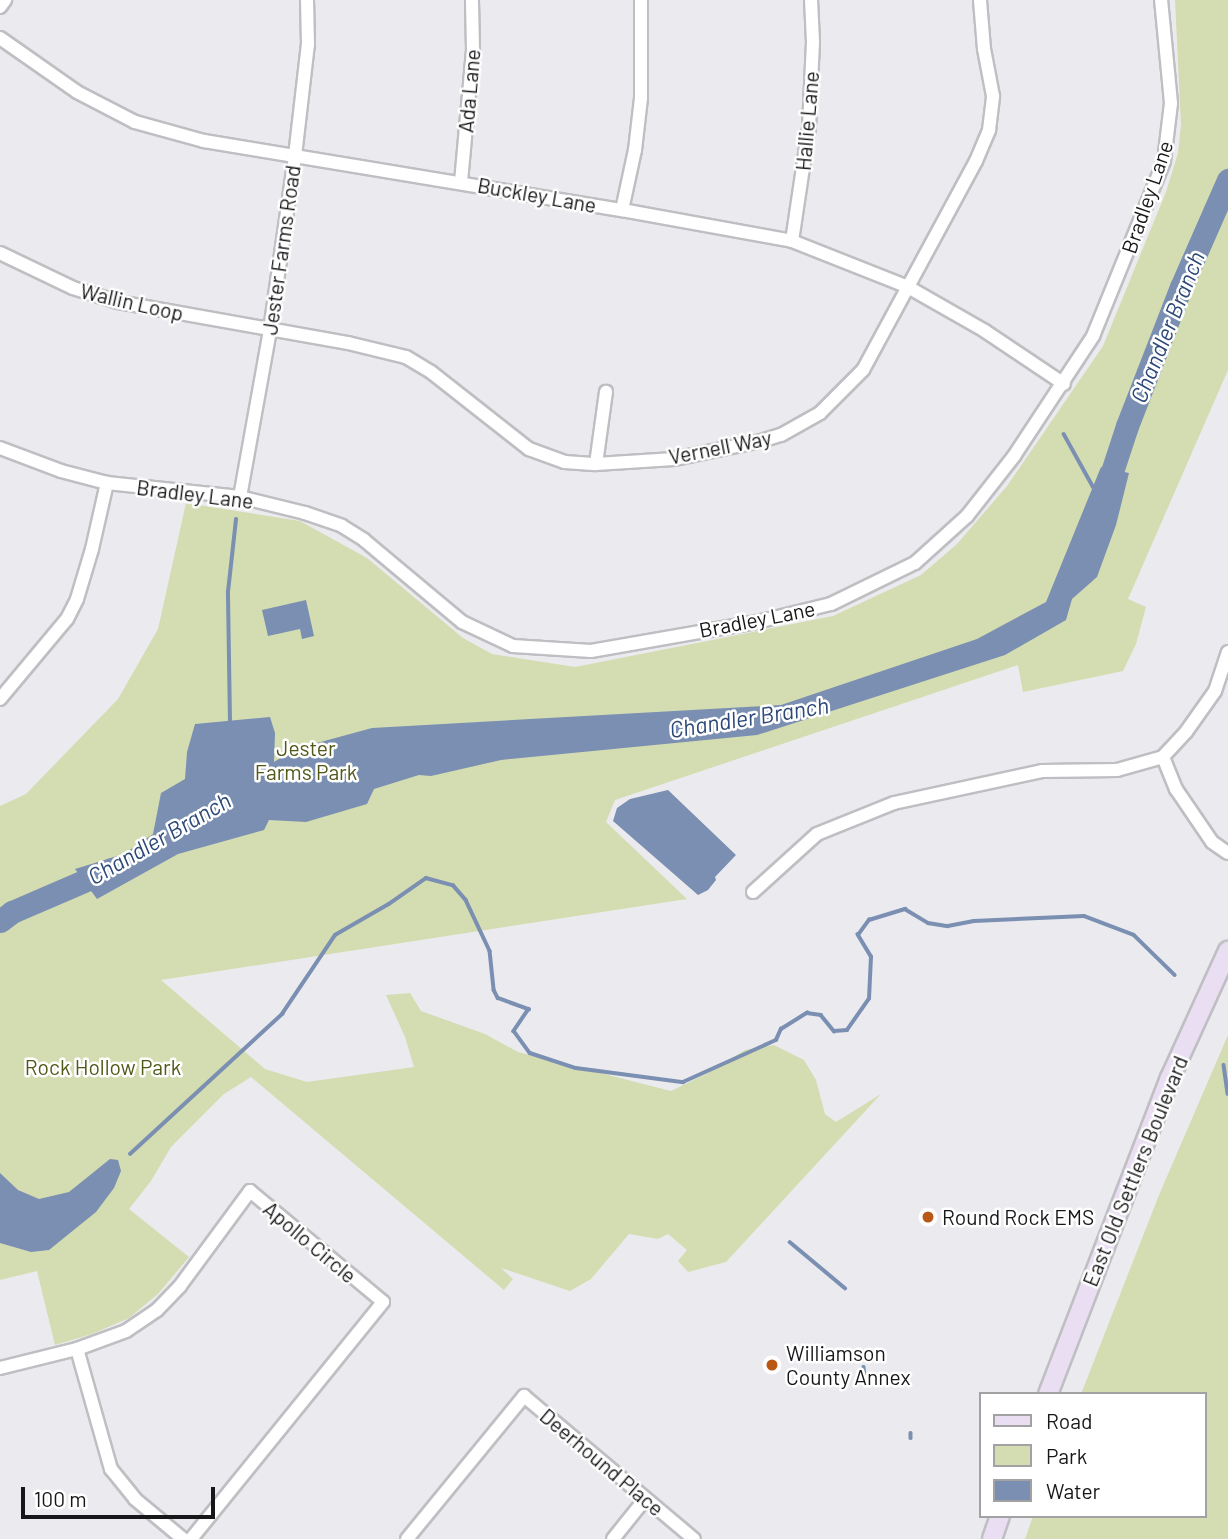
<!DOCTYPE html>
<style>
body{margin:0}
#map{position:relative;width:1228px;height:1539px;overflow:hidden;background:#ebebef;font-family:Barlow,sans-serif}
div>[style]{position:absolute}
.green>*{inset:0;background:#d4dcb2}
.water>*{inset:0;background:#7a8fb1}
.stream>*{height:3.5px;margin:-1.75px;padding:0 1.75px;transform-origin:1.75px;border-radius:1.75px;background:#7a8fb1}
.river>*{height:23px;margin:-11.5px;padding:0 11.5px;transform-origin:11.5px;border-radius:11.5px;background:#7a8fb1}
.roads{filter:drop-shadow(2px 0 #bfbfc3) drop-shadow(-2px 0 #bfbfc3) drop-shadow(0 2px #bfbfc3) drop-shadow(0 -2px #bfbfc3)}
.street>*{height:12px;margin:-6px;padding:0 6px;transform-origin:6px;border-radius:6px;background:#fff}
.secondary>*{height:18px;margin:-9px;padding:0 9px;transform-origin:9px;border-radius:9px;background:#eadff2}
.dots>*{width:19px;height:19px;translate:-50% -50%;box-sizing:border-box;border:4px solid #fff;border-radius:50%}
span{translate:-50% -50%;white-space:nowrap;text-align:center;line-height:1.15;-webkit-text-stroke:5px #fff;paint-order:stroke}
.street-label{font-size:21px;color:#171719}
.park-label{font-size:21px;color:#515818}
.poi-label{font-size:21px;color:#171719}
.left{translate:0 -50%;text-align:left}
.water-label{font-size:23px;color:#2d4978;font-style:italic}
.legend{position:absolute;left:979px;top:1392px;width:228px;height:126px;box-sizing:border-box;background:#fff;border:2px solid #a2a2a3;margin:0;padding:9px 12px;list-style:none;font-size:21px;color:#171719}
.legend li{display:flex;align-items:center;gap:14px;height:35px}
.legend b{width:35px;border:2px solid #a2a2a3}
.scale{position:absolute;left:21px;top:1487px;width:194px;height:32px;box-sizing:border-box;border:4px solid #171719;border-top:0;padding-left:9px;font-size:21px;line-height:24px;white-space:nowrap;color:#171719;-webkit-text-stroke:5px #fff;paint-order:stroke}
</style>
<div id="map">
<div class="green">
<div style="clip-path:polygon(1175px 0,1228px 0,1228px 370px,1128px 599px,1146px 607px,1136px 644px,1123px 671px,1023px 692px,1018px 665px,615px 800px,606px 822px,687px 899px,161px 980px,265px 1069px,307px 1082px,414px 1067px,405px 1037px,386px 995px,410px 993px,421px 1011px,485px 1034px,518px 1052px,671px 1091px,706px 1074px,745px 1050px,774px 1045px,804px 1060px,816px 1080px,825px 1114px,836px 1122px,881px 1094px,726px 1262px,688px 1272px,678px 1261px,687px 1250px,668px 1234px,658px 1239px,629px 1234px,591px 1279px,570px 1291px,501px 1268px,513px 1279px,504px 1290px,251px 1077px,224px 1094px,171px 1147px,151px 1181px,129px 1209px,189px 1257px,158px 1294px,129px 1318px,92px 1334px,55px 1345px,37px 1271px,0 1280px,0 806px,26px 794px,118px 699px,158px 629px,186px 503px,300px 521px,367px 558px,463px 638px,492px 654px,575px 667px,833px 616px,921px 575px,957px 544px,1007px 486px,1103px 346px,1166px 192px,1178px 153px,1181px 125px)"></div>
<div style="clip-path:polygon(1228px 1035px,1228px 1539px,1025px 1539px,1033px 1516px,1205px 1516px,1205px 1394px,1081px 1394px,1159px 1195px)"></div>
</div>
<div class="water">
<div style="clip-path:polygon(1101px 467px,1129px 473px,1116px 525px,1097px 577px,1072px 599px,1066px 620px,1005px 655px,757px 735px,501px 760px,431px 776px,419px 775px,374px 789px,367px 804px,306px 822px,269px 820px,264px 830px,178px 854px,97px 899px,75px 869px,124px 854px,153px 834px,161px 793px,185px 779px,187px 752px,195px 724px,270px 717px,275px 733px,274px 762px,295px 749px,372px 728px,781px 705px,977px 639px,1046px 602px)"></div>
<div style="clip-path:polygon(306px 600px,314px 636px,302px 639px,300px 629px,268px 636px,262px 610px)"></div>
<div style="clip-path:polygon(668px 790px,736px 855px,715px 877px,716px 880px,708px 890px,698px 895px,613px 821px,617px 808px,630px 799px)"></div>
<div style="clip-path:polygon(110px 1159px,118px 1160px,121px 1171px,114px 1188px,96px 1212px,49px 1250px,31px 1252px,0 1243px,0 1173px,18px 1190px,39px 1199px,69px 1192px)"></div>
</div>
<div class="stream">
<div style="left:1064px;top:434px;width:64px;rotate:61deg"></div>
<div style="left:230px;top:723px;width:131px;rotate:-90.9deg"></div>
<div style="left:228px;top:592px;width:73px;rotate:-83.7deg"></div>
<div style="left:1224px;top:1065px;width:29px;rotate:82deg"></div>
<div style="left:130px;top:1154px;width:207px;rotate:-42.6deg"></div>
<div style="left:282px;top:1014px;width:95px;rotate:-56.1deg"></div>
<div style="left:335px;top:935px;width:62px;rotate:-29.9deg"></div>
<div style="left:389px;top:904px;width:45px;rotate:-35.1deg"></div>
<div style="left:426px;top:878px;width:28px;rotate:15deg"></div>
<div style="left:453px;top:885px;width:20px;rotate:49deg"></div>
<div style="left:466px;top:900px;width:56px;rotate:64.8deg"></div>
<div style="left:490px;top:951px;width:39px;rotate:84deg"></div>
<div style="left:494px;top:990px;width:9px;rotate:63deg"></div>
<div style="left:498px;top:998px;width:33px;rotate:20deg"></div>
<div style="left:529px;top:1009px;width:27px;rotate:124deg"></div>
<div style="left:514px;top:1031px;width:27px;rotate:54deg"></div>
<div style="left:530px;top:1053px;width:48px;rotate:18.1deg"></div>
<div style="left:576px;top:1068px;width:108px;rotate:7.5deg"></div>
<div style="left:683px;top:1082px;width:102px;rotate:-24.3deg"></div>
<div style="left:776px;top:1040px;width:12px;rotate:-66deg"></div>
<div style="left:781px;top:1029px;width:31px;rotate:-32deg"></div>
<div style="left:807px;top:1013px;width:14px;rotate:8deg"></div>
<div style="left:821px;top:1015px;width:21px;rotate:51deg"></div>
<div style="left:834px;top:1031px;width:13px;rotate:-4deg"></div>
<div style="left:847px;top:1030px;width:38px;rotate:-55deg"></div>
<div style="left:869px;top:999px;width:42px;rotate:-87.3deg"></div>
<div style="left:871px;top:957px;width:26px;rotate:-121deg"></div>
<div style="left:858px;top:935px;width:19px;rotate:-54deg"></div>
<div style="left:869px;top:920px;width:38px;rotate:-17deg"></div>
<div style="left:905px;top:909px;width:27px;rotate:31deg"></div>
<div style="left:928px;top:923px;width:20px;rotate:9deg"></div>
<div style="left:948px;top:926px;width:26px;rotate:-11deg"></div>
<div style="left:974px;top:921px;width:110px;rotate:-2.6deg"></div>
<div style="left:1084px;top:916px;width:53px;rotate:20.8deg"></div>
<div style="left:1134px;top:935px;width:57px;rotate:44.3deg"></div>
<div style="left:790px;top:1242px;width:72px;rotate:39.9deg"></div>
<div style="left:864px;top:1367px;width:11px;rotate:85deg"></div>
<div style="left:911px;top:1433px;width:5px;rotate:90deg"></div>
</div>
<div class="river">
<div style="left:1103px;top:499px;width:77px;rotate:-71.8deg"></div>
<div style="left:1127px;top:426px;width:149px;rotate:-68.8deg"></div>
<div style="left:1181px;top:287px;width:117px;rotate:-66.3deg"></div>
<div style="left:0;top:921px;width:15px;rotate:-37deg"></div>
<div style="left:12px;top:912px;width:109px;rotate:-23.3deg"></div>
</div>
<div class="roads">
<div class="street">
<div style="left:0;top:7px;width:9px;rotate:-54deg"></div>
<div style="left:0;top:38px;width:94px;rotate:35deg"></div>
<div style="left:77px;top:92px;width:65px;rotate:27.3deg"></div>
<div style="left:135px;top:122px;width:72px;rotate:15.4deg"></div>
<div style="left:204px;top:141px;width:424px;rotate:9.4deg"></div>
<div style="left:622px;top:210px;width:173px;rotate:10.3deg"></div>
<div style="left:792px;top:241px;width:125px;rotate:21.6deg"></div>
<div style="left:908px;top:287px;width:89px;rotate:29.7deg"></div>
<div style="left:985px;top:331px;width:95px;rotate:33.9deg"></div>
<div style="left:461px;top:182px;width:134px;rotate:-84.8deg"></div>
<div style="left:473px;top:49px;width:49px;rotate:-91.2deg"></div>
<div style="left:622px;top:210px;width:61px;rotate:-77.8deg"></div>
<div style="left:635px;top:150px;width:52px;rotate:-83.4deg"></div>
<div style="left:641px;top:98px;width:98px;rotate:-90deg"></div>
<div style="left:792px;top:241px;width:115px;rotate:-81.5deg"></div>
<div style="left:809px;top:127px;width:85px;rotate:-87.3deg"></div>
<div style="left:813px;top:42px;width:42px;rotate:-92.7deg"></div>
<div style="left:0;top:253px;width:81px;rotate:25.6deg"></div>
<div style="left:73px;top:288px;width:47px;rotate:17.3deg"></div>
<div style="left:118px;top:302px;width:234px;rotate:10.1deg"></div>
<div style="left:348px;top:343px;width:60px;rotate:13.6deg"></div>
<div style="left:406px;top:357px;width:29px;rotate:31deg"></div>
<div style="left:431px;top:372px;width:125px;rotate:38.2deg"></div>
<div style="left:529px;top:449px;width:38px;rotate:20deg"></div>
<div style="left:565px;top:462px;width:31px;rotate:4deg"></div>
<div style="left:596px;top:464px;width:78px;rotate:-3.7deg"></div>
<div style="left:674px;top:459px;width:89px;rotate:-11.7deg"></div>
<div style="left:761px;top:441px;width:21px;rotate:-17deg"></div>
<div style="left:781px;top:435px;width:45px;rotate:-29.4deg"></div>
<div style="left:820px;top:413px;width:61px;rotate:-45deg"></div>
<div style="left:863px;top:370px;width:238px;rotate:-61.6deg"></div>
<div style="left:976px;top:161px;width:34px;rotate:-67deg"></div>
<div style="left:989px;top:130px;width:34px;rotate:-83deg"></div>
<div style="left:993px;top:96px;width:48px;rotate:-100.8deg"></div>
<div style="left:984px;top:49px;width:49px;rotate:-94.7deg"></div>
<div style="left:0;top:448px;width:65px;rotate:20.7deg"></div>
<div style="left:61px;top:471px;width:48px;rotate:14.6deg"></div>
<div style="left:107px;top:483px;width:134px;rotate:6deg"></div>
<div style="left:240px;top:497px;width:67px;rotate:13.8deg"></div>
<div style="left:305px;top:513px;width:39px;rotate:19deg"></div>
<div style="left:342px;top:526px;width:26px;rotate:32deg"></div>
<div style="left:364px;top:540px;width:128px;rotate:39.9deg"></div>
<div style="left:462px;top:622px;width:56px;rotate:25.2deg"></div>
<div style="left:513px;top:646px;width:78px;rotate:3.7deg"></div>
<div style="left:591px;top:651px;width:169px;rotate:-9.9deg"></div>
<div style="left:757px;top:622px;width:76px;rotate:-13.7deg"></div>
<div style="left:831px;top:604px;width:93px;rotate:-26deg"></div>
<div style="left:915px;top:563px;width:70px;rotate:-42.1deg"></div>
<div style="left:967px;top:516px;width:76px;rotate:-51.9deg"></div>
<div style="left:1014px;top:456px;width:144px;rotate:-56.6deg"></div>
<div style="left:1093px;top:336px;width:189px;rotate:-67.9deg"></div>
<div style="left:1164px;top:161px;width:58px;rotate:-83.1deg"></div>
<div style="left:1171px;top:103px;width:103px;rotate:-95.5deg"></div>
<div style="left:596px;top:464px;width:73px;rotate:-82.1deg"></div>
<div style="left:240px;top:497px;width:170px;rotate:-79.8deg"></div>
<div style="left:270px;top:330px;width:176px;rotate:-81.8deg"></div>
<div style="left:295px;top:156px;width:113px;rotate:-83.4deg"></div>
<div style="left:308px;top:44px;width:44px;rotate:-91.3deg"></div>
<div style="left:1228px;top:652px;width:41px;rotate:108.4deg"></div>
<div style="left:1215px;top:691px;width:50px;rotate:125.3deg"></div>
<div style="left:1186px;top:732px;width:34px;rotate:133deg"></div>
<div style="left:1163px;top:757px;width:35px;rotate:68deg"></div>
<div style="left:1176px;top:789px;width:64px;rotate:55.8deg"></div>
<div style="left:1212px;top:842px;width:19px;rotate:35deg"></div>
<div style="left:0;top:699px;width:104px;rotate:-50.1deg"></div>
<div style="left:67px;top:619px;width:22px;rotate:-63deg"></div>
<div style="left:77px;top:599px;width:52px;rotate:-73.3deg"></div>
<div style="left:92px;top:549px;width:68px;rotate:-77.2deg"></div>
<div style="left:753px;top:892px;width:86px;rotate:-42.2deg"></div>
<div style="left:817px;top:834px;width:83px;rotate:-21.9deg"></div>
<div style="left:894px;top:803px;width:151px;rotate:-12.2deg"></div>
<div style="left:1042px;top:771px;width:75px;rotate:-0.8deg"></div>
<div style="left:1117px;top:770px;width:48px;rotate:-15.8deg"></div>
<div style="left:77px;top:1349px;width:125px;rotate:74.2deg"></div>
<div style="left:111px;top:1469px;width:38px;rotate:51deg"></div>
<div style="left:135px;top:1499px;width:62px;rotate:39.8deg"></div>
<div style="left:0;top:1368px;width:79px;rotate:-13.9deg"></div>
<div style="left:77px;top:1349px;width:52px;rotate:-20.2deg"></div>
<div style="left:126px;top:1331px;width:37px;rotate:-34deg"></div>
<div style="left:157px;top:1310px;width:33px;rotate:-46deg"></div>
<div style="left:180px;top:1286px;width:118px;rotate:-53.6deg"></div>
<div style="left:250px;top:1191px;width:173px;rotate:39.8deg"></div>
<div style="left:383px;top:1302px;width:305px;rotate:129deg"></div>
<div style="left:407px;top:1539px;width:185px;rotate:-50.7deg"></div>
<div style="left:524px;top:1396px;width:222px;rotate:40.1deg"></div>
<div style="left:613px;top:1539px;width:51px;rotate:-51.3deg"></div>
</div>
<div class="secondary">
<div style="left:1048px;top:1394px;width:339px;rotate:-68.9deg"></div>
<div style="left:1170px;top:1078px;width:140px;rotate:-65.5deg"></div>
<div style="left:992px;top:1539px;width:24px;rotate:-71deg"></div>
</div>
</div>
<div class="dots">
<div style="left:928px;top:1217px;background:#b85814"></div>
<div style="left:772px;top:1365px;background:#b85814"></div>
</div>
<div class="street-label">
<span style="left:469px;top:91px;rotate:-85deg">Ada Lane</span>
<span style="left:807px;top:121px;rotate:-85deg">Hallie Lane</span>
<span style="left:537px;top:195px;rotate:10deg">Buckley Lane</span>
<span style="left:1147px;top:197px;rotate:-71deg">Bradley Lane</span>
<span style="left:281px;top:250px;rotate:-82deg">Jester Farms Road</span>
<span style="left:132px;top:302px;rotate:13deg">Wallin Loop</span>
<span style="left:720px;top:447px;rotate:-11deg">Vernell Way</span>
<span style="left:195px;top:494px;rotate:7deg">Bradley Lane</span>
<span style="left:757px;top:619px;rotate:-11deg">Bradley Lane</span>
<span style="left:1135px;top:1171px;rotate:-68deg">East Old Settlers Boulevard</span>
<span style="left:310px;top:1242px;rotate:40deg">Apollo Circle</span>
<span style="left:602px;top:1462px;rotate:40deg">Deerhound Place</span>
</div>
<div class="park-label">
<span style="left:306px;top:760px">Jester<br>Farms Park</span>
<span style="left:103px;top:1067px">Rock Hollow Park</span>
</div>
<div class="poi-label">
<span class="left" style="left:942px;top:1217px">Round Rock EMS</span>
<span class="left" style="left:786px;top:1365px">Williamson<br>County Annex</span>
</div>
<div class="water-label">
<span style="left:1167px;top:327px;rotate:-68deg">Chandler Branch</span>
<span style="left:749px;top:717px;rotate:-9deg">Chandler Branch</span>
<span style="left:159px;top:838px;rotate:-30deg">Chandler Branch</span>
</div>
<ul class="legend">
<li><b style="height:9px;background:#eadff2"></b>Road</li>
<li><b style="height:19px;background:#d4dcb2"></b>Park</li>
<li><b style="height:19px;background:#7a8fb1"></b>Water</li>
</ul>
<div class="scale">100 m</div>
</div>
